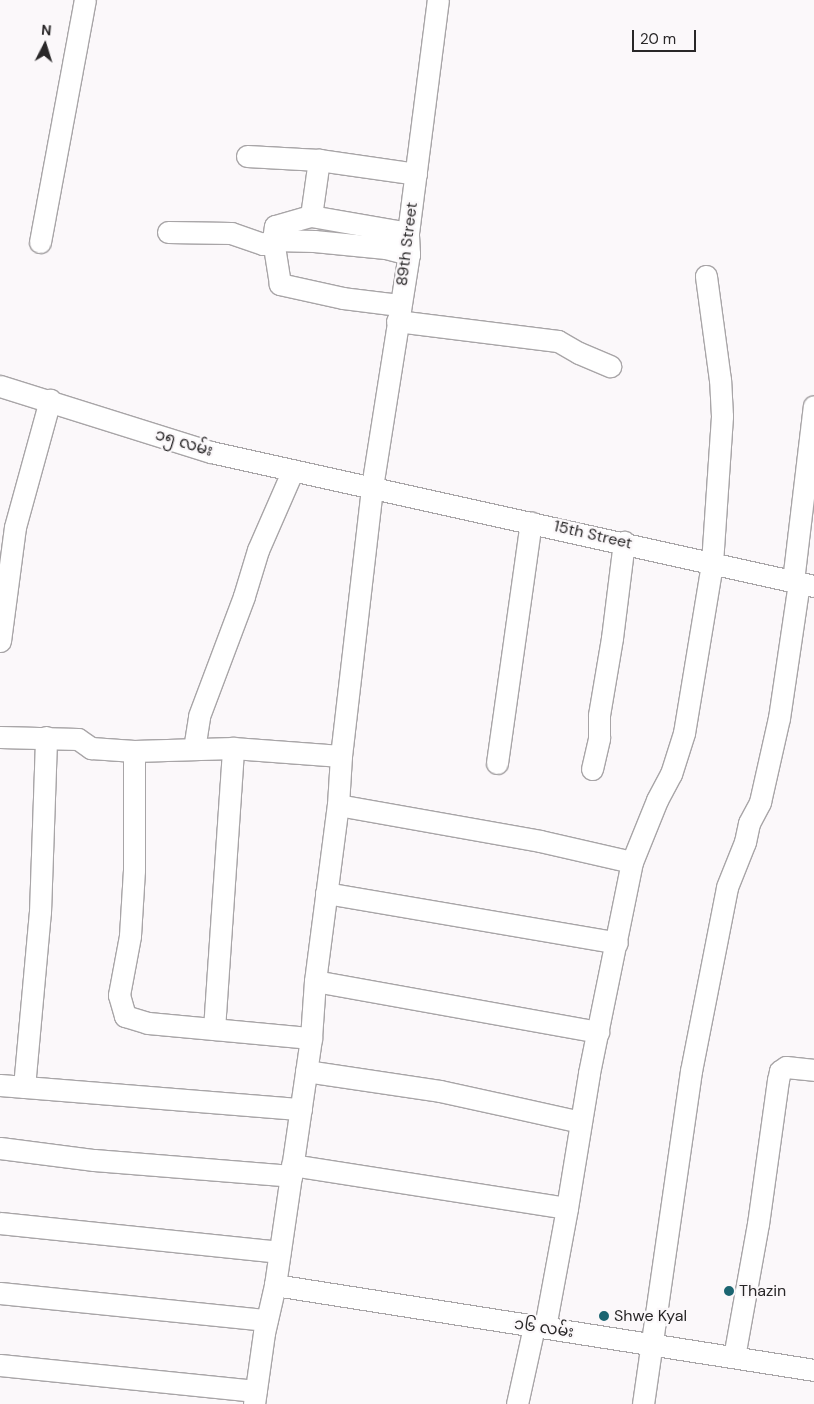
<!DOCTYPE html>
<meta charset="utf-8">
<style>
body{margin:0}
#map{position:relative;width:814px;height:1404px;overflow:hidden;background:#fbf8fa;font-family:"DM Sans","Noto Sans Myanmar",sans-serif}
div>[style]{position:absolute}
.roads{filter:drop-shadow(1px 0 #a8a5a7) drop-shadow(-1px 0 #a8a5a7) drop-shadow(0 1px #a8a5a7) drop-shadow(0 -1px #a8a5a7)}
.minor>*{height:21px;margin:-10.5px;padding:0 10.5px;transform-origin:10.5px;border-radius:10.5px;background:#fff}
.dots>*{width:14px;height:14px;translate:-50% -50%;box-sizing:border-box;border:2px solid #fbf8fa;border-radius:50%}
span{translate:-50% -50%;white-space:nowrap;text-align:center;line-height:1.15;-webkit-text-stroke:4.5px #fbf8fa;paint-order:stroke}
.street-label{font-size:16px;color:#292728}
.poi-label{font-size:16px;color:#292728}
.left{translate:0 -50%;text-align:left}
.north{position:absolute;left:20px;top:20px;width:50px;height:50px;-webkit-text-stroke:4px #fbf8fa;paint-order:stroke;rotate:5deg;font-size:14px;font-weight:700;line-height:20px;text-align:center;color:#292728}
.north::after{content:'';display:block;margin:auto;width:18px;height:22px;background:#292728;clip-path:polygon(50% 0,100% 100%,50% 72%,0 100%)}
.scale{position:absolute;left:632px;top:30px;width:64px;height:22px;box-sizing:border-box;border:2px solid #292728;border-top:0;padding-left:6px;font-size:15px;line-height:18px;white-space:nowrap;color:#292728;-webkit-text-stroke:4px #fbf8fa;paint-order:stroke}
</style>
<div id="map">
<div class="roads">
<div class="minor">
<div style="left:247px;top:156px;width:72px;rotate:3.2deg"></div>
<div style="left:319px;top:160px;width:98px;rotate:8.2deg"></div>
<div style="left:311px;top:216px;width:57px;rotate:-81.9deg"></div>
<div style="left:168px;top:232px;width:63px;rotate:0.9deg"></div>
<div style="left:231px;top:233px;width:34px;rotate:19deg"></div>
<div style="left:263px;top:244px;width:11px;rotate:-22deg"></div>
<div style="left:273px;top:240px;width:41px;rotate:1.4deg"></div>
<div style="left:314px;top:241px;width:72px;rotate:5.6deg"></div>
<div style="left:386px;top:248px;width:24px;rotate:15deg"></div>
<div style="left:40px;top:242px;width:246px;rotate:-79.5deg"></div>
<div style="left:399px;top:305px;width:56px;rotate:-172.9deg"></div>
<div style="left:343px;top:298px;width:65px;rotate:-167.5deg"></div>
<div style="left:280px;top:284px;width:45px;rotate:-99deg"></div>
<div style="left:273px;top:240px;width:14px;rotate:-82deg"></div>
<div style="left:275px;top:226px;width:37px;rotate:-16deg"></div>
<div style="left:311px;top:216px;width:98px;rotate:9.9deg"></div>
<div style="left:397px;top:321px;width:162px;rotate:7.1deg"></div>
<div style="left:558px;top:341px;width:24px;rotate:30deg"></div>
<div style="left:579px;top:353px;width:34px;rotate:23deg"></div>
<div style="left:0;top:386px;width:221px;rotate:17.4deg"></div>
<div style="left:211px;top:452px;width:618px;rotate:12.53deg"></div>
<div style="left:793px;top:581px;width:176px;rotate:-83.2deg"></div>
<div style="left:0;top:641px;width:115px;rotate:-82.5deg"></div>
<div style="left:15px;top:527px;width:132px;rotate:-74.6deg"></div>
<div style="left:0;top:737px;width:78px;rotate:1.5deg"></div>
<div style="left:78px;top:739px;width:16px;rotate:35deg"></div>
<div style="left:91px;top:748px;width:43px;rotate:4deg"></div>
<div style="left:134px;top:751px;width:99px;rotate:-1.7deg"></div>
<div style="left:233px;top:748px;width:108px;rotate:4.2deg"></div>
<div style="left:194px;top:749px;width:33px;rotate:-81deg"></div>
<div style="left:199px;top:716px;width:128px;rotate:-69.4deg"></div>
<div style="left:244px;top:596px;width:48px;rotate:-73.1deg"></div>
<div style="left:258px;top:550px;width:87px;rotate:-66.4deg"></div>
<div style="left:134px;top:751px;width:119px;rotate:90deg"></div>
<div style="left:134px;top:870px;width:66px;rotate:93.5deg"></div>
<div style="left:130px;top:936px;width:60px;rotate:100.6deg"></div>
<div style="left:119px;top:995px;width:22px;rotate:74deg"></div>
<div style="left:125px;top:1016px;width:24px;rotate:17deg"></div>
<div style="left:148px;top:1023px;width:164px;rotate:5.3deg"></div>
<div style="left:497px;top:763px;width:243px;rotate:-82deg"></div>
<div style="left:592px;top:769px;width:32px;rotate:-77deg"></div>
<div style="left:599px;top:738px;width:23px;rotate:-90deg"></div>
<div style="left:599px;top:715px;width:78px;rotate:-80.4deg"></div>
<div style="left:612px;top:638px;width:97px;rotate:-82.9deg"></div>
<div style="left:338px;top:805px;width:205px;rotate:10.1deg"></div>
<div style="left:540px;top:841px;width:94px;rotate:12.9deg"></div>
<div style="left:326px;top:893px;width:295px;rotate:9.7deg"></div>
<div style="left:315px;top:981px;width:288px;rotate:10.2deg"></div>
<div style="left:214px;top:1029px;width:282px;rotate:-86.1deg"></div>
<div style="left:306px;top:1071px;width:135px;rotate:8.5deg"></div>
<div style="left:440px;top:1091px;width:144px;rotate:12.4deg"></div>
<div style="left:0;top:1085px;width:302px;rotate:4.6deg"></div>
<div style="left:24px;top:1087px;width:176px;rotate:-84.8deg"></div>
<div style="left:40px;top:912px;width:175px;rotate:-88deg"></div>
<div style="left:0;top:1148px;width:95px;rotate:7.3deg"></div>
<div style="left:94px;top:1160px;width:198px;rotate:4.6deg"></div>
<div style="left:292px;top:1165px;width:278px;rotate:8.9deg"></div>
<div style="left:567px;top:1208px;width:137px;rotate:-80.7deg"></div>
<div style="left:589px;top:1073px;width:215px;rotate:-78.5deg"></div>
<div style="left:632px;top:862px;width:67px;rotate:-68deg"></div>
<div style="left:657px;top:800px;width:30px;rotate:-62deg"></div>
<div style="left:671px;top:774px;width:43px;rotate:-72.4deg"></div>
<div style="left:684px;top:733px;width:172px;rotate:-80.6deg"></div>
<div style="left:712px;top:563px;width:147px;rotate:-86.1deg"></div>
<div style="left:722px;top:416px;width:36px;rotate:-93deg"></div>
<div style="left:720px;top:380px;width:105px;rotate:-97.7deg"></div>
<div style="left:0;top:1223px;width:281px;rotate:5.9deg"></div>
<div style="left:275px;top:1285px;width:546px;rotate:8.96deg"></div>
<div style="left:0;top:1293px;width:268px;rotate:5.8deg"></div>
<div style="left:545px;top:1327px;width:121px;rotate:-79.5deg"></div>
<div style="left:734px;top:1357px;width:135px;rotate:-79.8deg"></div>
<div style="left:758px;top:1224px;width:145px;rotate:-82.1deg"></div>
<div style="left:778px;top:1080px;width:9px;rotate:-77deg"></div>
<div style="left:780px;top:1071px;width:7px;rotate:-34deg"></div>
<div style="left:786px;top:1067px;width:28px;rotate:6deg"></div>
<div style="left:0;top:1365px;width:257px;rotate:5.8deg"></div>
<div style="left:254px;top:1404px;width:72px;rotate:-82deg"></div>
<div style="left:264px;top:1333px;width:49px;rotate:-77.1deg"></div>
<div style="left:275px;top:1285px;width:250px;rotate:-81.7deg"></div>
<div style="left:311px;top:1038px;width:57px;rotate:-86deg"></div>
<div style="left:315px;top:981px;width:177px;rotate:-82.6deg"></div>
<div style="left:338px;top:805px;width:49px;rotate:-86.5deg"></div>
<div style="left:341px;top:756px;width:271px;rotate:-83.4deg"></div>
<div style="left:372px;top:487px;width:236px;rotate:-81deg"></div>
<div style="left:409px;top:254px;width:21px;rotate:-93deg"></div>
<div style="left:408px;top:233px;width:235px;rotate:-82.7deg"></div>
<div style="left:517px;top:1404px;width:79px;rotate:-77.6deg"></div>
<div style="left:643px;top:1404px;width:336px;rotate:-81.8deg"></div>
<div style="left:691px;top:1071px;width:187px;rotate:-78.9deg"></div>
<div style="left:727px;top:887px;width:48px;rotate:-68.2deg"></div>
<div style="left:745px;top:842px;width:19px;rotate:-78deg"></div>
<div style="left:749px;top:823px;width:24px;rotate:-62deg"></div>
<div style="left:760px;top:802px;width:86px;rotate:-77.3deg"></div>
<div style="left:779px;top:718px;width:137px;rotate:-81.6deg"></div>
</div>
</div>
<div class="dots">
<div style="left:729px;top:1291px;background:#1b6571"></div>
<div style="left:604px;top:1316px;background:#1b6571"></div>
</div>
<div class="street-label">
<span style="left:407px;top:244px;rotate:-83deg">89th Street</span>
<span style="left:184px;top:443px;rotate:17deg">၁၅ လမ်း</span>
<span style="left:593px;top:535px;rotate:13deg">15th Street</span>
<span style="left:544px;top:1328px;rotate:8deg">၁၆ လမ်း</span>
</div>
<div class="poi-label">
<span class="left" style="left:739px;top:1291px">Thazin</span>
<span class="left" style="left:614px;top:1316px">Shwe Kyal</span>
</div>
<div class="north">N</div>
<div class="scale">20 m</div>
</div>
